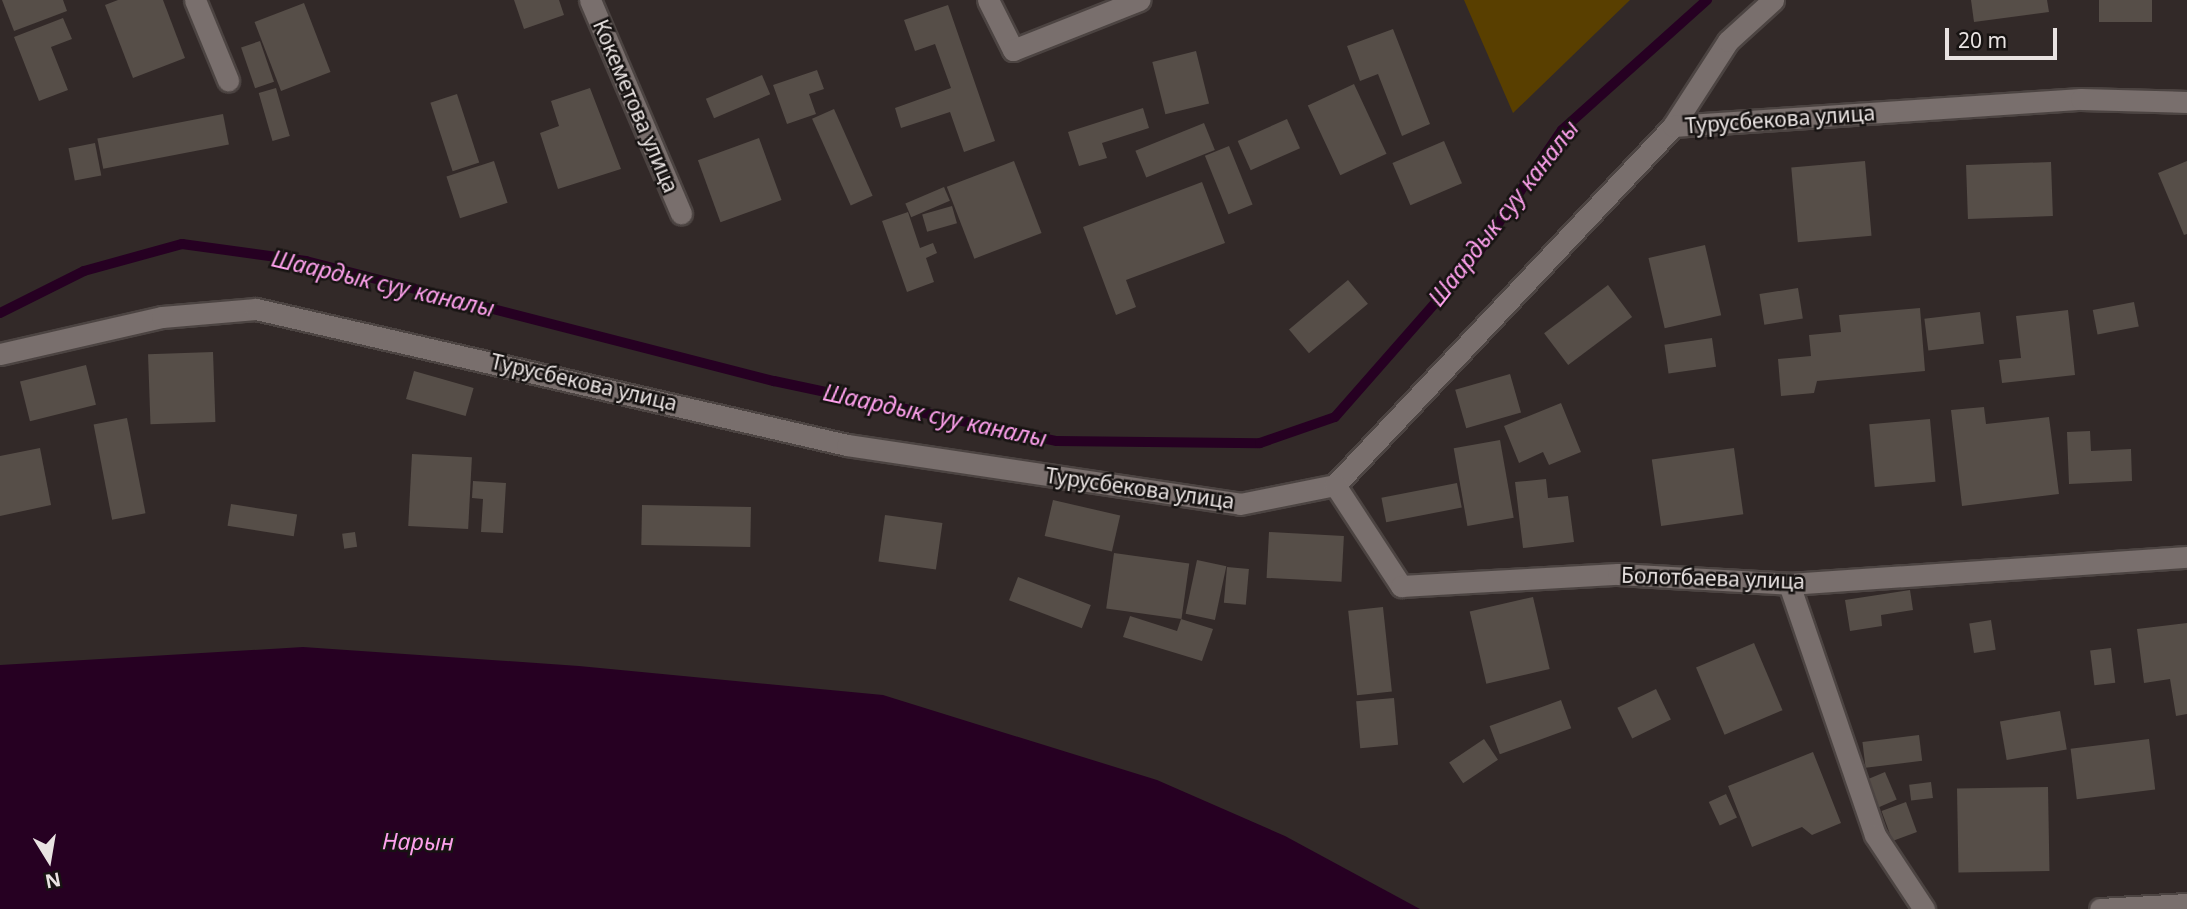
<!DOCTYPE html>
<meta charset="utf-8">
<style>
body{margin:0}
#map{position:relative;width:2187px;height:909px;overflow:hidden;background:#322928;font-family:"Noto Sans",sans-serif}
div>[style]{position:absolute}
.green>*{inset:0;background:#593f00}
.water>*{inset:0;background:#260022}
.stream>*{height:10px;margin:-5px;padding:0 5px;transform-origin:5px;border-radius:5px;background:#260022}
.building>*{inset:0;background:#564e48;transform-origin:0 0}
.roads{filter:drop-shadow(2px 0 #4c4442) drop-shadow(-2px 0 #4c4442) drop-shadow(0 2px #4c4442) drop-shadow(0 -2px #4c4442)}
.street>*{height:21px;margin:-10.5px;padding:0 10.5px;transform-origin:10.5px;border-radius:10.5px;background:#796f6d}
span{translate:-50% -50%;white-space:nowrap;text-align:center;line-height:1.15;-webkit-text-stroke:5px #171312;paint-order:stroke}
.street-label{font-size:21px;color:#e9e3e2}
.water-label{font-size:23px;color:#fda0ec;font-style:italic}
.north{position:absolute;left:14px;top:825px;width:70px;height:70px;-webkit-text-stroke:5px #171312;paint-order:stroke;rotate:169deg;font-size:19px;font-weight:700;line-height:28px;text-align:center;color:#e9e3e2}
.north::after{content:'';display:block;margin:auto;width:24px;height:32px;background:#e9e3e2;clip-path:polygon(50% 0,100% 100%,50% 72%,0 100%)}
.scale{position:absolute;left:1945px;top:28px;width:112px;height:32px;box-sizing:border-box;border:4px solid #e9e3e2;border-top:0;padding-left:9px;font-size:21px;line-height:24px;white-space:nowrap;color:#e9e3e2;-webkit-text-stroke:5px #171312;paint-order:stroke}
</style>
<div id="map">
<div class="green">
<div style="clip-path:polygon(1464px 0,1630px 0,1513px 113px)"></div>
</div>
<div class="water">
<div style="clip-path:polygon(303px 647px,579px 666px,883px 695px,1157px 780px,1285px 836px,1420px 909px,0 909px,0 665px)"></div>
</div>
<div class="stream">
<div style="left:0;top:313px;width:94px;rotate:-26.6deg"></div>
<div style="left:84px;top:271px;width:102px;rotate:-15.4deg"></div>
<div style="left:182px;top:244px;width:125px;rotate:7.8deg"></div>
<div style="left:306px;top:261px;width:483px;rotate:14.4deg"></div>
<div style="left:774px;top:381px;width:289px;rotate:12deg"></div>
<div style="left:1057px;top:441px;width:203px;rotate:0.6deg"></div>
<div style="left:1260px;top:443px;width:79px;rotate:-19.1deg"></div>
<div style="left:1335px;top:417px;width:210px;rotate:-48.7deg"></div>
<div style="left:1474px;top:259px;width:156px;rotate:-55.7deg"></div>
<div style="left:1562px;top:130px;width:195px;rotate:-41.9deg"></div>
</div>
<div class="building">
<div style="clip-path:polygon(2px 0,63px 0,67px 11px,14px 31px)"></div>
<div style="clip-path:polygon(118px 0,163px 0,185px 58px,133px 78px,105px 5px)"></div>
<div style="clip-path:polygon(514px 0,559px 0,564px 15px,524px 29px)"></div>
<div style="clip-path:polygon(1971px 0,2047px 0,2049px 12px,1974px 22px)"></div>
<div style="left:2099px;top:0;width:53px;height:22px"></div>
<div style="left:304px;top:3px;width:74px;height:53px;rotate:69deg"></div>
<div style="clip-path:polygon(948px 5px,995px 141px,964px 152px,950px 112px,901px 128px,895px 108px,951px 88px,935px 44px,915px 51px,904px 20px)"></div>
<div style="clip-path:polygon(63px 18px,72px 39px,51px 47px,68px 90px,39px 101px,14px 37px)"></div>
<div style="clip-path:polygon(1393px 29px,1430px 124px,1402px 136px,1378px 74px,1360px 81px,1347px 46px)"></div>
<div style="left:260px;top:41px;width:43px;height:20px;rotate:71deg"></div>
<div style="left:1196px;top:51px;width:54px;height:45px;rotate:76deg"></div>
<div style="clip-path:polygon(817px 70px,824px 89px,809px 94px,816px 114px,787px 124px,773px 85px)"></div>
<div style="left:762px;top:75px;width:21px;height:61px;rotate:67deg"></div>
<div style="left:1354px;top:84px;width:77px;height:51px;rotate:65deg"></div>
<div style="left:276px;top:88px;width:50px;height:18px;rotate:74deg"></div>
<div style="clip-path:polygon(590px 88px,621px 169px,558px 189px,540px 133px,559px 126px,551px 101px)"></div>
<div style="left:457px;top:94px;width:72px;height:28px;rotate:72deg"></div>
<div style="clip-path:polygon(1143px 108px,1149px 128px,1102px 143px,1107px 158px,1079px 166px,1068px 132px)"></div>
<div style="left:834px;top:109px;width:95px;height:24px;rotate:66deg"></div>
<div style="left:223px;top:114px;width:31px;height:128px;rotate:79deg"></div>
<div style="left:1287px;top:119px;width:32px;height:54px;rotate:66deg"></div>
<div style="left:1204px;top:123px;width:29px;height:74px;rotate:68deg"></div>
<div style="left:759px;top:138px;width:66px;height:65px;rotate:70deg"></div>
<div style="left:1444px;top:141px;width:46px;height:56px;rotate:67deg"></div>
<div style="left:95px;top:143px;width:33px;height:27px;rotate:79deg"></div>
<div style="left:1229px;top:146px;width:63px;height:26px;rotate:68deg"></div>
<div style="left:494px;top:161px;width:44px;height:50px;rotate:72deg"></div>
<div style="left:1014px;top:161px;width:77px;height:72px;rotate:69deg"></div>
<div style="left:1865px;top:161px;width:75px;height:74px;rotate:85deg"></div>
<div style="clip-path:polygon(2187px 161px,2187px 234px,2184px 235px,2158px 173px)"></div>
<div style="left:2051px;top:162px;width:54px;height:85px;rotate:88deg"></div>
<div style="clip-path:polygon(1202px 182px,1225px 243px,1126px 280px,1136px 307px,1116px 315px,1083px 227px)"></div>
<div style="left:944px;top:187px;width:15px;height:42px;rotate:67deg"></div>
<div style="left:952px;top:206px;width:18px;height:31px;rotate:74deg"></div>
<div style="clip-path:polygon(908px 212px,920px 248px,933px 243px,937px 253px,926px 258px,934px 282px,907px 292px,882px 221px)"></div>
<div style="left:1705px;top:245px;width:72px;height:58px;rotate:77deg"></div>
<div style="left:1348px;top:280px;width:31px;height:77px;rotate:50deg"></div>
<div style="left:1608px;top:285px;width:40px;height:80px;rotate:53deg"></div>
<div style="left:1798px;top:288px;width:31px;height:39px;rotate:81deg"></div>
<div style="left:2134px;top:302px;width:25px;height:42px;rotate:79deg"></div>
<div style="clip-path:polygon(1920px 308px,1925px 371px,1817px 381px,1814px 393px,1781px 396px,1778px 359px,1811px 356px,1809px 335px,1841px 332px,1839px 315px)"></div>
<div style="clip-path:polygon(2068px 310px,2075px 375px,2002px 383px,1999px 360px,2021px 358px,2016px 316px)"></div>
<div style="left:1980px;top:312px;width:32px;height:56px;rotate:83deg"></div>
<div style="left:1712px;top:338px;width:29px;height:48px;rotate:82deg"></div>
<div style="left:213px;top:352px;width:70px;height:65px;rotate:88deg"></div>
<div style="left:86px;top:365px;width:41px;height:68px;rotate:76deg"></div>
<div style="left:414px;top:371px;width:62px;height:29px;rotate:16deg"></div>
<div style="left:1510px;top:374px;width:40px;height:57px;rotate:74deg"></div>
<div style="clip-path:polygon(1561px 403px,1581px 452px,1549px 465px,1543px 452px,1519px 463px,1504px 426px)"></div>
<div style="clip-path:polygon(1984px 407px,1986px 424px,2049px 417px,2059px 494px,1962px 506px,1951px 410px)"></div>
<div style="left:127px;top:418px;width:97px;height:34px;rotate:79deg"></div>
<div style="left:1930px;top:419px;width:63px;height:61px;rotate:85deg"></div>
<div style="clip-path:polygon(2090px 431px,2091px 451px,2131px 449px,2132px 481px,2069px 484px,2067px 432px)"></div>
<div style="left:1500px;top:440px;width:79px;height:47px;rotate:80deg"></div>
<div style="clip-path:polygon(40px 448px,51px 505px,0 516px,0 456px)"></div>
<div style="left:1734px;top:448px;width:67px;height:83px;rotate:82deg"></div>
<div style="left:412px;top:454px;width:60px;height:72px;rotate:3deg"></div>
<div style="clip-path:polygon(1546px 479px,1548px 498px,1568px 496px,1574px 542px,1523px 548px,1515px 482px)"></div>
<div style="clip-path:polygon(473px 481px,506px 483px,503px 533px,481px 532px,483px 499px,472px 498px)"></div>
<div style="left:1457px;top:483px;width:25px;height:77px;rotate:79deg"></div>
<div style="left:1053px;top:500px;width:69px;height:37px;rotate:13deg"></div>
<div style="left:231px;top:504px;width:67px;height:22px;rotate:9deg"></div>
<div style="left:642px;top:505px;width:109px;height:40px;rotate:1deg"></div>
<div style="left:885px;top:515px;width:58px;height:47px;rotate:8deg"></div>
<div style="left:355px;top:532px;width:15px;height:13px;rotate:82deg"></div>
<div style="left:1269px;top:532px;width:75px;height:46px;rotate:3deg"></div>
<div style="left:1114px;top:553px;width:76px;height:56px;rotate:8deg"></div>
<div style="left:1197px;top:560px;width:30px;height:55px;rotate:12deg"></div>
<div style="left:1227px;top:567px;width:22px;height:36px;rotate:5deg"></div>
<div style="left:1018px;top:577px;width:78px;height:25px;rotate:21deg"></div>
<div style="clip-path:polygon(1910px 590px,1913px 610px,1881px 615px,1882px 626px,1850px 631px,1845px 600px)"></div>
<div style="left:1533px;top:597px;width:74px;height:65px;rotate:77deg"></div>
<div style="left:1383px;top:607px;width:85px;height:35px;rotate:84deg"></div>
<div style="clip-path:polygon(1130px 616px,1177px 631px,1181px 619px,1213px 629px,1202px 661px,1123px 637px)"></div>
<div style="left:1991px;top:620px;width:30px;height:22px;rotate:81deg"></div>
<div style="clip-path:polygon(2187px 623px,2187px 714px,2176px 716px,2170px 679px,2144px 683px,2137px 629px)"></div>
<div style="left:1754px;top:643px;width:73px;height:63px;rotate:67deg"></div>
<div style="left:2111px;top:648px;width:35px;height:21px;rotate:83deg"></div>
<div style="left:1656px;top:689px;width:34px;height:43px;rotate:64deg"></div>
<div style="left:1394px;top:698px;width:47px;height:38px;rotate:85deg"></div>
<div style="left:1561px;top:700px;width:30px;height:76px;rotate:70deg"></div>
<div style="left:2060px;top:711px;width:39px;height:61px;rotate:80deg"></div>
<div style="left:1919px;top:735px;width:26px;height:57px;rotate:83deg"></div>
<div style="left:1484px;top:739px;width:25px;height:42px;rotate:56deg"></div>
<div style="left:2149px;top:739px;width:51px;height:79px;rotate:83deg"></div>
<div style="clip-path:polygon(1813px 752px,1841px 823px,1812px 835px,1802px 827px,1752px 847px,1728px 786px)"></div>
<div style="left:1885px;top:772px;width:30px;height:22px;rotate:67deg"></div>
<div style="left:1931px;top:782px;width:16px;height:22px;rotate:83deg"></div>
<div style="left:2048px;top:787px;width:84px;height:91px;rotate:89deg"></div>
<div style="left:1726px;top:794px;width:26px;height:19px;rotate:65deg"></div>
<div style="left:1906px;top:802px;width:32px;height:26px;rotate:70deg"></div>
</div>
<div class="roads">
<div class="street">
<div style="left:195px;top:0;width:87px;rotate:67.6deg"></div>
<div style="left:590px;top:0;width:232px;rotate:66.9deg"></div>
<div style="left:988px;top:0;width:56px;rotate:63.4deg"></div>
<div style="left:1013px;top:50px;width:136px;rotate:-21.6deg"></div>
<div style="left:1673px;top:126px;width:101px;rotate:-57.1deg"></div>
<div style="left:1728px;top:41px;width:61px;rotate:-42.3deg"></div>
<div style="left:0;top:354px;width:166px;rotate:-12.9deg"></div>
<div style="left:162px;top:317px;width:94px;rotate:-4.9deg"></div>
<div style="left:256px;top:309px;width:606px;rotate:12.96deg"></div>
<div style="left:847px;top:445px;width:397px;rotate:8.5deg"></div>
<div style="left:1240px;top:504px;width:97px;rotate:-11.3deg"></div>
<div style="left:1335px;top:485px;width:493px;rotate:-46.7deg"></div>
<div style="left:1673px;top:126px;width:409px;rotate:-3.8deg"></div>
<div style="left:2081px;top:99px;width:106px;rotate:1.6deg"></div>
<div style="left:1335px;top:485px;width:121px;rotate:56.8deg"></div>
<div style="left:1401px;top:586px;width:217px;rotate:-3.2deg"></div>
<div style="left:1618px;top:574px;width:171px;rotate:3.3deg"></div>
<div style="left:1789px;top:584px;width:399px;rotate:-3.9deg"></div>
<div style="left:1789px;top:584px;width:265px;rotate:71.1deg"></div>
<div style="left:1875px;top:835px;width:89px;rotate:56.5deg"></div>
<div style="left:2100px;top:909px;width:87px;rotate:-3.3deg"></div>
</div>
</div>
<div class="street-label">
<span style="left:636px;top:106px;rotate:67deg">Кокеметова улица</span>
<span style="left:1780px;top:119px;rotate:-4deg">Турусбекова улица</span>
<span style="left:584px;top:382px;rotate:13deg">Турусбекова улица</span>
<span style="left:1140px;top:488px;rotate:8deg">Турусбекова улица</span>
<span style="left:1713px;top:578px;rotate:2deg">Болотбаева улица</span>
</div>
<div class="water-label">
<span style="left:1503px;top:213px;rotate:-52deg">Шаардык суу каналы</span>
<span style="left:383px;top:283px;rotate:13deg">Шаардык суу каналы</span>
<span style="left:935px;top:415px;rotate:12deg">Шаардык суу каналы</span>
<span style="left:418px;top:841px;rotate:1deg">Нарын</span>
</div>
<div class="north">N</div>
<div class="scale">20 m</div>
</div>
